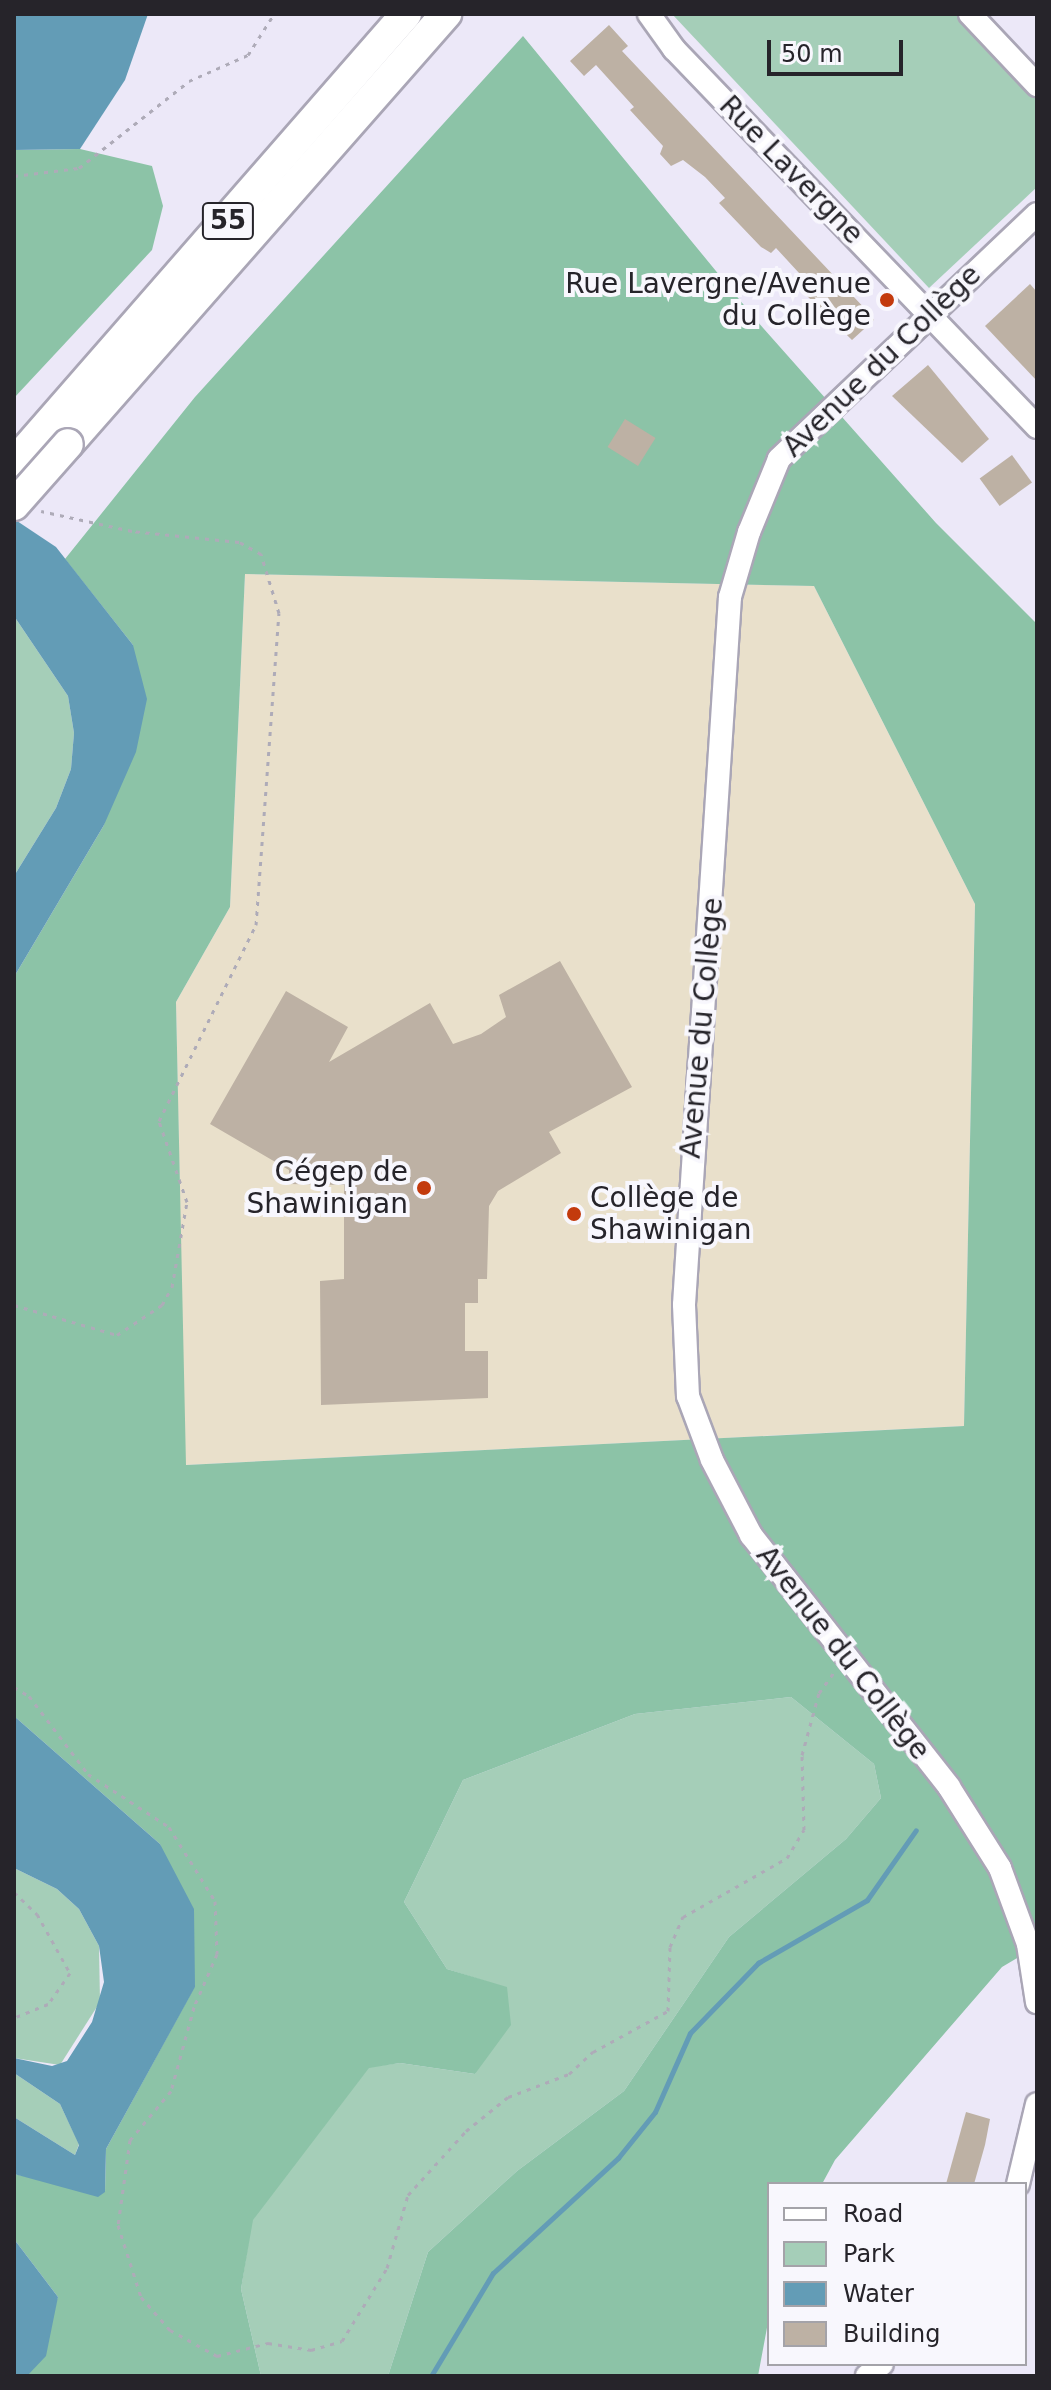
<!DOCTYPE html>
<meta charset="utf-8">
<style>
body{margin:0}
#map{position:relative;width:1051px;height:2390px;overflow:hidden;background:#ece8f8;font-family:"DejaVu Sans",sans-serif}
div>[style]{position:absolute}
.education>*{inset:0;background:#e9e0cb}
.green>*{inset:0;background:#a5ceb8}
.forest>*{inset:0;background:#8cc3a7}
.water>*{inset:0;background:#639cb6}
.stream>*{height:5px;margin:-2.5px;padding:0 2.5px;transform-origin:2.5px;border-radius:2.5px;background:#639cb6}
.building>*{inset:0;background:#bdb1a4;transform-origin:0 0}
.path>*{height:3px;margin-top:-1.5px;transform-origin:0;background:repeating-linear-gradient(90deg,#aeabb8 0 4px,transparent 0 10px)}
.roads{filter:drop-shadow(2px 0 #aaa6b6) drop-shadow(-2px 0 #aaa6b6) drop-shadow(0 2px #aaa6b6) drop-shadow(0 -2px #aaa6b6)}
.minor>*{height:22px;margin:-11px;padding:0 11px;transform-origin:11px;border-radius:11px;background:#fff}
.highway>*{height:30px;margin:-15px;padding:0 15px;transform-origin:15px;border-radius:15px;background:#fff}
.bridges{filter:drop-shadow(2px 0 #aaa6b6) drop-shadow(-2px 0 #aaa6b6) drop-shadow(0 2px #aaa6b6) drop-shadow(0 -2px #aaa6b6)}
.highway-bridge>*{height:30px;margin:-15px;padding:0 15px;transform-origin:15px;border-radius:15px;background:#fff}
.dots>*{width:22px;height:22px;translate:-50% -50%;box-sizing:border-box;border:4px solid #f8f7fd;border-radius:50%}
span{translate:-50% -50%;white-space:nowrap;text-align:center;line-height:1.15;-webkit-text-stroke:8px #f8f7fd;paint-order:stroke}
.shield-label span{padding:2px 6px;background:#f8f7fd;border:2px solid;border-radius:6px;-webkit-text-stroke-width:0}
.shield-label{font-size:26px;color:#26242a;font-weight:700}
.street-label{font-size:28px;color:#26242a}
.poi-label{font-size:28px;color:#26242a}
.right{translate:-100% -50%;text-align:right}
.left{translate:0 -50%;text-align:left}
.frame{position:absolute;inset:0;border:16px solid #26242a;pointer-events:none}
.legend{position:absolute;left:767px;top:2182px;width:260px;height:184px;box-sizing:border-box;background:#f8f7fd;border:2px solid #a4a3a9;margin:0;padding:10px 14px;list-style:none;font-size:24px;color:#26242a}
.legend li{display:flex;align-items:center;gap:16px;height:40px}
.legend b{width:40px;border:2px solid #a4a3a9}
.scale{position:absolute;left:767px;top:40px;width:136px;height:36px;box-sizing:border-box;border:4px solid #26242a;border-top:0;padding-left:10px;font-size:24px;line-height:28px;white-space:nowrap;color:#26242a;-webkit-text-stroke:6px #f8f7fd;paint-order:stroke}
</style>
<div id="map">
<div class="education">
<div style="clip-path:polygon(245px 574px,814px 586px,975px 904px,964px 1426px,185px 1465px,176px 1002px,230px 907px)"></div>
</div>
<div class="green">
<div style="clip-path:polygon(672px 14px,958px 14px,1037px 98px,1037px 187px,929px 288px)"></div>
<div style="clip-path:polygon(14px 616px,68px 696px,74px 733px,71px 769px,56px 808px,14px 876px)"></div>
<div style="clip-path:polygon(791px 1697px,874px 1764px,881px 1798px,846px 1839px,729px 1937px,624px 2091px,517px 2171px,428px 2252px,388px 2376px,261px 2376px,241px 2289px,252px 2220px,369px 2067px,400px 2063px,475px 2074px,507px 1988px,447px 1969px,404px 1902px,463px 1780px,635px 1714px)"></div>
<div style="clip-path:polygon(14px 1868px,57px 1889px,79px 1909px,99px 1946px,100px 2002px,60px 2065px,14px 2058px)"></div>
<div style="clip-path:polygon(14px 2073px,60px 2104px,79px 2144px,75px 2155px,14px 2117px)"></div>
</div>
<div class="forest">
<div style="clip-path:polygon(evenodd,523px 36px,757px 321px,936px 523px,1037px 624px,1037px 1946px,1002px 1967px,835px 2160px,822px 2184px,769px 2184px,769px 2317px,758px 2376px,388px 2376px,428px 2252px,517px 2171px,624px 2091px,729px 1937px,846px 1839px,881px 1798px,874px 1764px,791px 1697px,635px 1714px,463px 1780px,404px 1902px,447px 1969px,507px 1987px,511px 2025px,475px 2074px,400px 2063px,369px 2068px,253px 2220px,241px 2289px,261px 2376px,27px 2376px,58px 2297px,14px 2239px,14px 2174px,105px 2192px,106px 2149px,195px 1986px,160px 1844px,14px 1716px,14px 977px,104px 825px,133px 645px,65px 559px,195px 397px,523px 36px,245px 574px,814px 586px,975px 904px,964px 1426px,186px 1465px,176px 1002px,230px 907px,245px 574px)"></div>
<div style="clip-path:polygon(80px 149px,152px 166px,163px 206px,152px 250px,14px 398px,14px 150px)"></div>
</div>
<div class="water">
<div style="clip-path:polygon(14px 14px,148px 14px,125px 80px,80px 149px,14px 150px)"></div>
<div style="clip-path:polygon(14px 519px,56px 547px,133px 645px,147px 699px,136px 752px,104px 825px,14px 977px,14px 876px,56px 808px,71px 769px,74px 733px,68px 696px,14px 616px)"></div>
<div style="clip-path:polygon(14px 1716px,160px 1844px,194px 1909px,195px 1987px,106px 2149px,105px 2192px,98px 2197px,14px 2174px,14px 2117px,75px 2155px,79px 2145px,60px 2104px,14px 2073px,14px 2058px,52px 2066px,67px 2061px,92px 2022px,104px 1982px,99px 1946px,79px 1909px,57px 1889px,14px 1868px)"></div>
<div style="clip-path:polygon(14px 2239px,58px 2297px,46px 2356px,27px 2376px,14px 2376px)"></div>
</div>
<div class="stream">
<div style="left:431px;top:2376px;width:120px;rotate:-59deg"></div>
<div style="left:493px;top:2273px;width:170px;rotate:-42.6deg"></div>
<div style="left:618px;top:2158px;width:59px;rotate:-51.2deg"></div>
<div style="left:655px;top:2112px;width:86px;rotate:-66.1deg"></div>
<div style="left:690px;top:2033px;width:98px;rotate:-45.8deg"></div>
<div style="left:758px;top:1963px;width:126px;rotate:-30deg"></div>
<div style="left:867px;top:1900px;width:85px;rotate:-55deg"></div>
</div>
<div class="building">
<div style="clip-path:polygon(609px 25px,628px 46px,622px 51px,869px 313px,874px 320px,852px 340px,804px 293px,811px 286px,776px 248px,771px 253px,761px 247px,719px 203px,725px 198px,705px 177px,683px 160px,671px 166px,660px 154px,663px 146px,630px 110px,634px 107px,596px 65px,584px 76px,570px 61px)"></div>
<div style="clip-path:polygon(1030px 284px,1037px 292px,1037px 381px,985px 326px)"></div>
<div style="clip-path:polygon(928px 365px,989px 439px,962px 463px,892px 396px)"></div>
<div style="left:625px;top:419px;width:36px;height:33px;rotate:32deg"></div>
<div style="left:1012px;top:455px;width:34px;height:40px;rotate:54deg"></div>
<div style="clip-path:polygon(560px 961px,632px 1087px,549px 1132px,561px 1153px,498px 1191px,489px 1206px,487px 1279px,478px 1279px,478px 1303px,465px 1303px,465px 1351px,488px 1351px,488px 1398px,321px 1405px,320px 1281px,344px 1279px,344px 1185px,289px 1184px,289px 1170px,210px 1124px,286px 991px,348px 1027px,329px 1062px,430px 1003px,453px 1044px,481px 1034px,506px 1017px,499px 995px)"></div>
<div style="clip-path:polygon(966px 2112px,990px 2119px,985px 2145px,974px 2184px,946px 2184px)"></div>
</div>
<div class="path">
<div style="left:14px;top:176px;width:65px;rotate:-7deg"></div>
<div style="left:79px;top:168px;width:140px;rotate:-38.3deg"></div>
<div style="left:189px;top:81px;width:64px;rotate:-23.8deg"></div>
<div style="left:248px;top:55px;width:49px;rotate:-57.6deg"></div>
<div style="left:14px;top:1305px;width:107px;rotate:16.2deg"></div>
<div style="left:117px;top:1335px;width:54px;rotate:-33.7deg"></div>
<div style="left:162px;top:1305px;width:21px;rotate:-61deg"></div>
<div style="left:172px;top:1287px;width:86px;rotate:-80deg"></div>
<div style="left:187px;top:1202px;width:86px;rotate:-109.1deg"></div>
<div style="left:159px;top:1121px;width:219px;rotate:-63.7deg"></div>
<div style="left:256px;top:925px;width:313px;rotate:-85.8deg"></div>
<div style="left:279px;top:613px;width:62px;rotate:-107deg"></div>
<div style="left:261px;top:554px;width:25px;rotate:-151deg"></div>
<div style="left:239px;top:542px;width:108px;rotate:-174.1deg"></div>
<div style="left:132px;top:531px;width:93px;rotate:-167.6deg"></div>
<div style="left:14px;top:1687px;width:17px;rotate:31deg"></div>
<div style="left:29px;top:1696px;width:98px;rotate:52.9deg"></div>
<div style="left:88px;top:1774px;width:97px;rotate:33.2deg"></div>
<div style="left:169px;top:1827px;width:87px;rotate:58.1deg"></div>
<div style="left:215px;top:1901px;width:53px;rotate:87.8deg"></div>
<div style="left:217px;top:1954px;width:58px;rotate:113.5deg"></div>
<div style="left:194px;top:2007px;width:87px;rotate:105.3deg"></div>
<div style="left:171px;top:2091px;width:64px;rotate:129.9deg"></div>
<div style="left:130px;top:2140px;width:86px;rotate:98deg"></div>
<div style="left:118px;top:2225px;width:76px;rotate:72.3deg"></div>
<div style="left:141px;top:2297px;width:44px;rotate:48.7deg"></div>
<div style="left:170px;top:2330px;width:54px;rotate:29deg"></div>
<div style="left:217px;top:2356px;width:53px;rotate:-14.3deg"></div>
<div style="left:268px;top:2343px;width:44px;rotate:9.2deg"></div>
<div style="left:311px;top:2350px;width:32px;rotate:-16deg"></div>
<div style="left:342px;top:2341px;width:86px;rotate:-58.3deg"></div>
<div style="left:387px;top:2268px;width:76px;rotate:-74deg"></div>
<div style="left:408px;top:2195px;width:86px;rotate:-47.8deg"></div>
<div style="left:466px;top:2131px;width:54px;rotate:-39deg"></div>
<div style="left:508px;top:2097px;width:65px;rotate:-20.7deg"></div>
<div style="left:569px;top:2074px;width:33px;rotate:-43deg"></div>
<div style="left:593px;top:2052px;width:85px;rotate:-28.7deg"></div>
<div style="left:668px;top:2011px;width:64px;rotate:-88.2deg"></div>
<div style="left:670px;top:1947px;width:33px;rotate:-67deg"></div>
<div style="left:683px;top:1917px;width:120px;rotate:-29.6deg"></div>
<div style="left:787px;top:1858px;width:33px;rotate:-59deg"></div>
<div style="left:804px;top:1830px;width:75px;rotate:-91.5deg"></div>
<div style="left:802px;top:1755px;width:64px;rotate:-74.7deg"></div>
<div style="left:819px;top:1693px;width:27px;rotate:-54deg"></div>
<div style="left:14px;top:1892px;width:32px;rotate:44deg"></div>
<div style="left:37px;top:1914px;width:68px;rotate:60.8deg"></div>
<div style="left:70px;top:1973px;width:38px;rotate:125deg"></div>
<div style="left:48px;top:2004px;width:37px;rotate:158deg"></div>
</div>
<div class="roads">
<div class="minor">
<div style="left:649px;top:14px;width:43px;rotate:54.5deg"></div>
<div style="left:674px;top:49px;width:524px;rotate:46.16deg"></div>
<div style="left:970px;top:14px;width:98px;rotate:46.7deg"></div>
<div style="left:1037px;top:214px;width:356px;rotate:136.5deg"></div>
<div style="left:779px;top:459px;width:79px;rotate:112.3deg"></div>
<div style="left:749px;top:532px;width:68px;rotate:106.3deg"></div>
<div style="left:730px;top:597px;width:709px;rotate:93.72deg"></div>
<div style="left:684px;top:1305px;width:91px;rotate:87.5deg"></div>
<div style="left:688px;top:1396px;width:68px;rotate:69.4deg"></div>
<div style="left:712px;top:1460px;width:85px;rotate:62.5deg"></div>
<div style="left:751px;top:1535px;width:320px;rotate:51.8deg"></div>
<div style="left:949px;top:1787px;width:96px;rotate:57.8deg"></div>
<div style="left:1000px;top:1868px;width:81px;rotate:69.8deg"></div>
<div style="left:1028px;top:1944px;width:59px;rotate:81.2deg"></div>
<div style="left:1018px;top:2184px;width:82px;rotate:-76.6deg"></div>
<div style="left:867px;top:2376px;width:19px;rotate:-39deg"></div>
</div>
<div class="highway">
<div style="left:68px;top:444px;width:573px;rotate:-48.68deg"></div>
<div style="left:14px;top:463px;width:596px;rotate:-48.88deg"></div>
</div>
</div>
<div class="bridges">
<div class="highway-bridge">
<div style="left:14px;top:505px;width:81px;rotate:-48.5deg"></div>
</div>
</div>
<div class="dots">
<div style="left:887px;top:300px;background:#c33a0d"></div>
<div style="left:424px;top:1188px;background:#c33a0d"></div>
<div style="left:574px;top:1214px;background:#c33a0d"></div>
</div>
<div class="shield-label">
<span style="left:228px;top:221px">55</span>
</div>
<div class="street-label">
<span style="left:791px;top:170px;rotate:46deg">Rue Lavergne</span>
<span style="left:882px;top:361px;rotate:-44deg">Avenue du Collège</span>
<span style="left:702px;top:1028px;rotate:-85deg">Avenue du Collège</span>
<span style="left:843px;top:1653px;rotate:52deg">Avenue du Collège</span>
</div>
<div class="poi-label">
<span class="right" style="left:871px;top:300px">Rue Lavergne/Avenue<br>du Collège</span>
<span class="right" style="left:408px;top:1188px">Cégep de<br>Shawinigan</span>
<span class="left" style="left:590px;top:1214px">Collège de<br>Shawinigan</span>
</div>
<div class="frame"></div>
<ul class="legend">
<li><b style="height:10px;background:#fff"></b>Road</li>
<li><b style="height:22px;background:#a5ceb8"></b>Park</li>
<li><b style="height:22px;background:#639cb6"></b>Water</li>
<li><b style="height:22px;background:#bdb1a4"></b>Building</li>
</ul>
<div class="scale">50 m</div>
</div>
